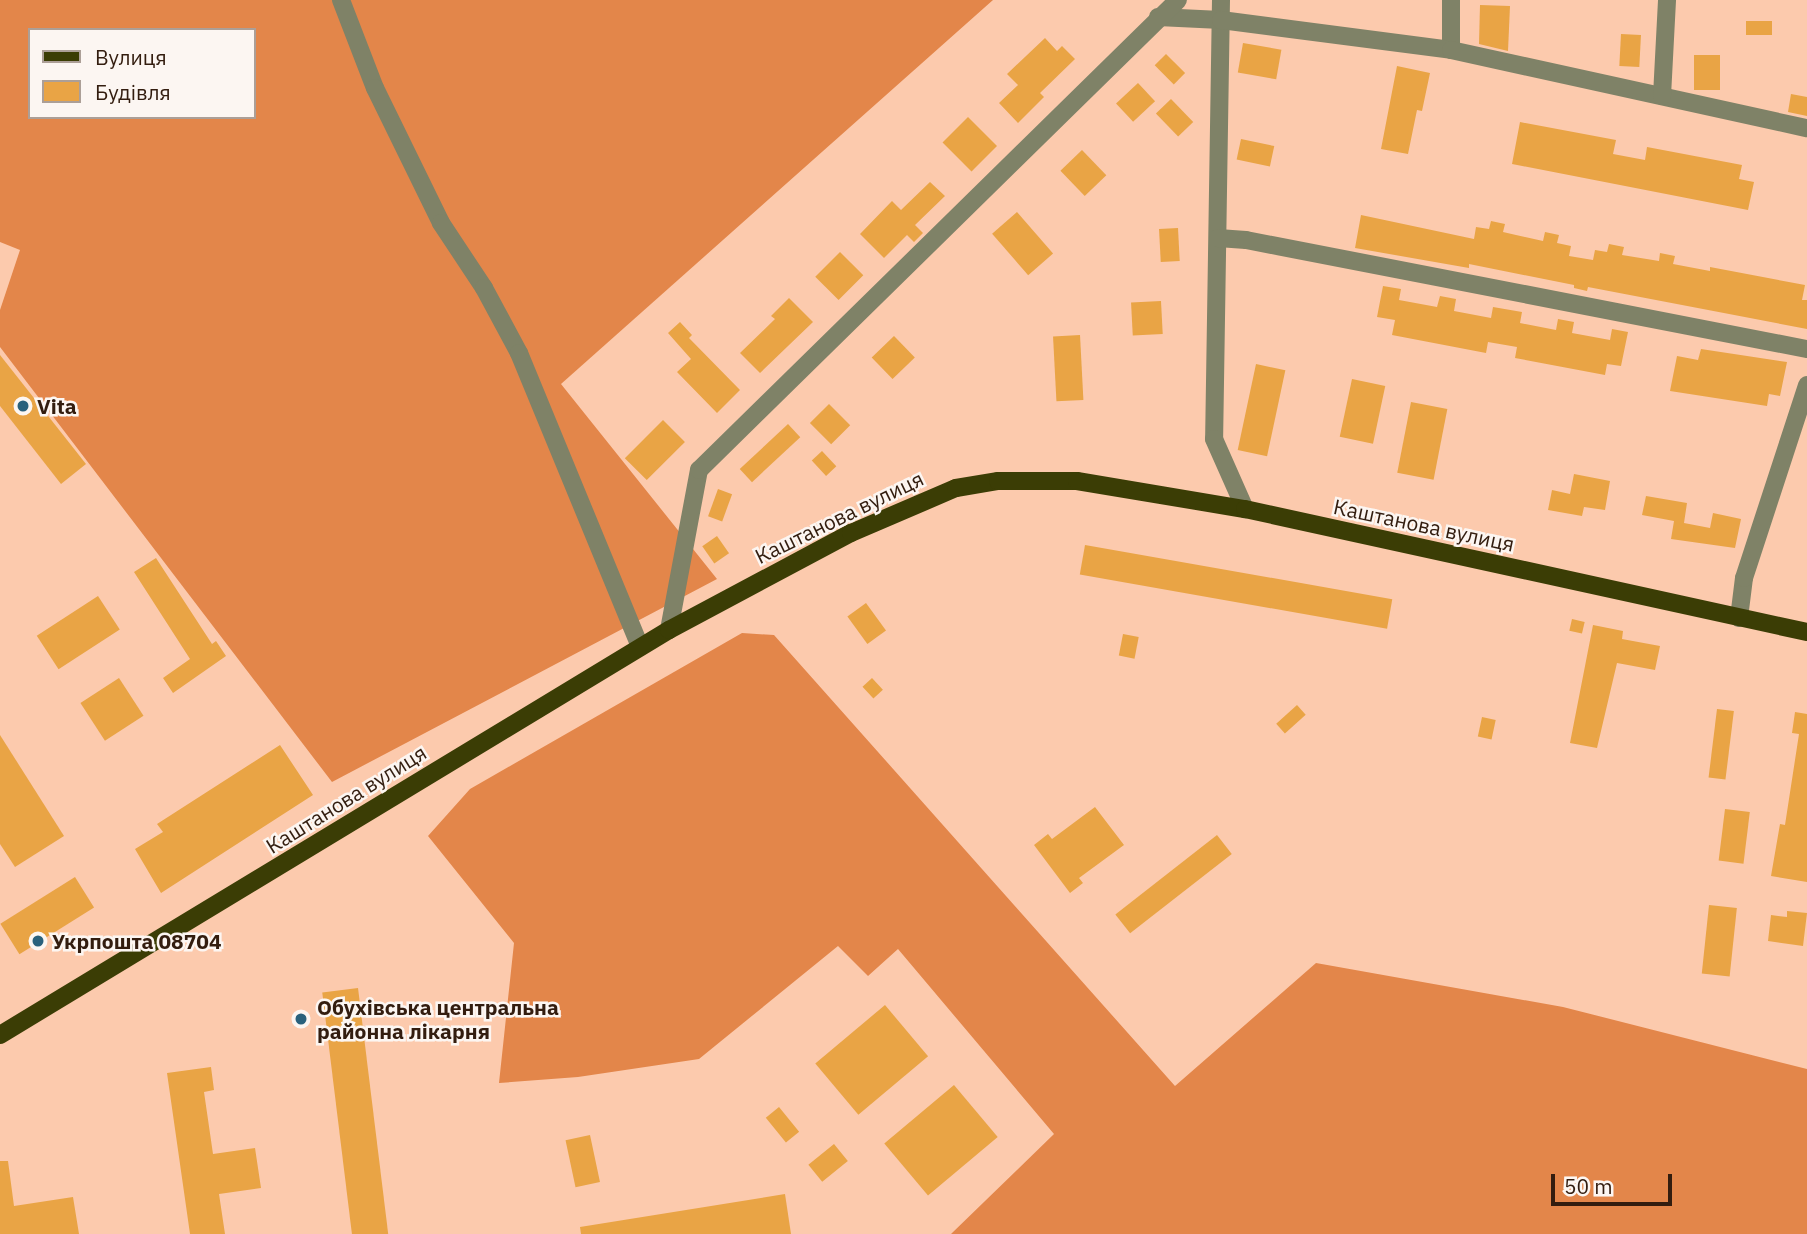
<!DOCTYPE html>
<meta charset="utf-8">
<style>
body{margin:0}
#map{position:relative;width:1807px;height:1234px;overflow:hidden;background:#fccaad;font-family:"IBM Plex Sans",sans-serif}
div>[style]{position:absolute}
.forest>*{inset:0;background:#e3864a}
.building>*{inset:0;background:#e9a445;transform-origin:0 0}
.minor>*{height:18px;margin:-9px;padding:0 9px;transform-origin:9px;border-radius:9px;background:#7f8267}
.major>*{height:18px;margin:-9px;padding:0 9px;transform-origin:9px;border-radius:9px;background:#3b3d05}
.dots>*{width:19px;height:19px;translate:-50% -50%;box-sizing:border-box;border:4px solid #fcf6f2;border-radius:50%}
span{translate:-50% -50%;white-space:nowrap;text-align:center;line-height:1.15;-webkit-text-stroke:5px #fcf6f2;paint-order:stroke}
.poi-label{font-size:21px;color:#331d0f;font-weight:700}
.left{translate:0 -50%;text-align:left}
.street-label{font-size:21px;color:#331d0f}
.legend{position:absolute;left:28px;top:28px;width:228px;height:91px;box-sizing:border-box;background:#fcf6f2;border:2px solid #ac9f97;margin:0;padding:9px 12px;list-style:none;font-size:21px;color:#331d0f}
.legend li{display:flex;align-items:center;gap:14px;height:35px}
.legend b{width:35px;border:2px solid #ac9f97}
.scale{position:absolute;left:1551px;top:1174px;width:121px;height:32px;box-sizing:border-box;border:4px solid #331d0f;border-top:0;padding-left:9px;font-size:21px;line-height:24px;white-space:nowrap;color:#331d0f;-webkit-text-stroke:5px #fcf6f2;paint-order:stroke}
</style>
<div id="map">
<div class="forest">
<div style="clip-path:polygon(evenodd,0 0,993px 0,561px 384px,717px 579px,332px 782px,0 347px,0 310px,20px 250px,0 242px,0 0,30px 30px,254px 30px,254px 117px,30px 117px,30px 30px)"></div>
<div style="clip-path:polygon(742px 633px,774px 635px,1175px 1086px,1316px 963px,1563px 1007px,1807px 1069px,1807px 1234px,951px 1234px,1054px 1134px,898px 949px,868px 976px,838px 946px,699px 1059px,578px 1077px,499px 1083px,514px 943px,428px 836px,470px 789px)"></div>
</div>
<div class="building">
<div style="clip-path:polygon(1480px 5px,1510px 6px,1508px 51px,1479px 44px)"></div>
<div style="left:1746px;top:21px;width:26px;height:14px"></div>
<div style="left:1621px;top:34px;width:20px;height:32px;rotate:3deg"></div>
<div style="clip-path:polygon(1045px 38px,1057px 51px,1062px 46px,1075px 59px,1040px 93px,1044px 97px,1018px 123px,999px 103px,1018px 85px,1007px 74px)"></div>
<div style="left:1243px;top:43px;width:39px;height:30px;rotate:10deg"></div>
<div style="left:1166px;top:54px;width:27px;height:16px;rotate:45deg"></div>
<div style="left:1720px;top:55px;width:35px;height:26px;rotate:90deg"></div>
<div style="clip-path:polygon(1397px 66px,1430px 73px,1422px 111px,1417px 110px,1408px 154px,1381px 149px)"></div>
<div style="left:1138px;top:83px;width:25px;height:30px;rotate:47deg"></div>
<div style="clip-path:polygon(1791px 94px,1807px 97px,1807px 116px,1788px 112px)"></div>
<div style="left:1171px;top:99px;width:32px;height:21px;rotate:46deg"></div>
<div style="left:968px;top:117px;width:41px;height:36px;rotate:45deg"></div>
<div style="clip-path:polygon(1520px 122px,1616px 140px,1613px 154px,1645px 160px,1647px 147px,1742px 165px,1739px 179px,1754px 182px,1748px 210px,1512px 164px)"></div>
<div style="left:1241px;top:139px;width:34px;height:21px;rotate:12deg"></div>
<div style="left:1082px;top:150px;width:35px;height:30px;rotate:46deg"></div>
<div style="clip-path:polygon(930px 182px,945px 196px,915px 225px,923px 233px,914px 242px,907px 235px,884px 258px,860px 234px,892px 201px,901px 210px)"></div>
<div style="left:1017px;top:212px;width:55px;height:33px;rotate:49deg"></div>
<div style="clip-path:polygon(1361px 215px,1474px 239px,1476px 227px,1489px 229px,1491px 221px,1505px 224px,1503px 232px,1516px 235px,1543px 241px,1545px 232px,1559px 235px,1557px 243px,1571px 246px,1569px 256px,1593px 260px,1595px 250px,1607px 252px,1609px 244px,1624px 247px,1622px 255px,1659px 261px,1660px 253px,1675px 256px,1673px 264px,1710px 271px,1710px 267px,1805px 285px,1802px 300px,1807px 300px,1807px 329px,1588px 287px,1587px 291px,1574px 288px,1574px 285px,1469px 264px,1469px 268px,1355px 248px)"></div>
<div style="left:1178px;top:228px;width:33px;height:19px;rotate:87deg"></div>
<div style="left:840px;top:252px;width:33px;height:35px;rotate:45deg"></div>
<div style="clip-path:polygon(1383px 286px,1401px 289px,1399px 300px,1437px 307px,1440px 296px,1456px 299px,1454px 311px,1491px 318px,1493px 307px,1522px 312px,1520px 323px,1556px 330px,1558px 319px,1574px 322px,1572px 333px,1610px 340px,1612px 329px,1628px 332px,1621px 366px,1607px 364px,1605px 375px,1515px 358px,1517px 347px,1488px 342px,1486px 353px,1392px 335px,1395px 320px,1377px 317px)"></div>
<div style="clip-path:polygon(789px 298px,813px 322px,760px 373px,740px 353px,775px 319px,771px 316px)"></div>
<div style="left:1161px;top:301px;width:33px;height:30px;rotate:87deg"></div>
<div style="clip-path:polygon(680px 322px,692px 335px,689px 338px,740px 390px,717px 413px,677px 372px,691px 359px,668px 333px)"></div>
<div style="left:1080px;top:335px;width:65px;height:27px;rotate:87deg"></div>
<div style="left:894px;top:336px;width:30px;height:31px;rotate:46deg"></div>
<div style="clip-path:polygon(1701px 349px,1787px 362px,1780px 396px,1769px 394px,1767px 406px,1670px 391px,1677px 356px,1698px 360px)"></div>
<div style="clip-path:polygon(0 355px,86px 464px,61px 484px,0 406px)"></div>
<div style="left:1256px;top:364px;width:30px;height:88px;rotate:12deg"></div>
<div style="left:1352px;top:379px;width:34px;height:59px;rotate:12deg"></div>
<div style="left:1411px;top:402px;width:37px;height:72px;rotate:11deg"></div>
<div style="left:829px;top:404px;width:30px;height:27px;rotate:45deg"></div>
<div style="left:663px;top:420px;width:31px;height:54px;rotate:45deg"></div>
<div style="left:788px;top:424px;width:18px;height:66px;rotate:47deg"></div>
<div style="left:822px;top:451px;width:21px;height:14px;rotate:47deg"></div>
<div style="clip-path:polygon(1574px 474px,1610px 481px,1605px 510px,1584px 507px,1582px 516px,1548px 510px,1552px 490px,1570px 494px)"></div>
<div style="left:718px;top:489px;width:15px;height:29px;rotate:20deg"></div>
<div style="clip-path:polygon(1646px 496px,1687px 503px,1684px 523px,1710px 528px,1713px 513px,1741px 519px,1735px 548px,1671px 539px,1674px 521px,1642px 515px)"></div>
<div style="left:717px;top:536px;width:21px;height:18px;rotate:55deg"></div>
<div style="left:1085px;top:545px;width:312px;height:30px;rotate:10deg"></div>
<div style="clip-path:polygon(156px 558px,212px 644px,216px 641px,226px 656px,173px 693px,163px 678px,190px 659px,134px 572px)"></div>
<div style="left:98px;top:596px;width:40px;height:73px;rotate:57deg"></div>
<div style="left:866px;top:603px;width:34px;height:23px;rotate:54deg"></div>
<div style="left:1572px;top:619px;width:13px;height:12px;rotate:13deg"></div>
<div style="clip-path:polygon(1593px 625px,1623px 631px,1622px 639px,1660px 646px,1655px 670px,1617px 663px,1597px 748px,1570px 743px)"></div>
<div style="left:1123px;top:634px;width:16px;height:22px;rotate:11deg"></div>
<div style="left:119px;top:678px;width:45px;height:46px;rotate:57deg"></div>
<div style="left:872px;top:678px;width:16px;height:13px;rotate:47deg"></div>
<div style="left:1297px;top:705px;width:13px;height:28px;rotate:48deg"></div>
<div style="left:1717px;top:709px;width:17px;height:69px;rotate:7deg"></div>
<div style="clip-path:polygon(1795px 712px,1807px 714px,1807px 882px,1771px 876px,1780px 824px,1785px 825px,1799px 734px,1792px 733px)"></div>
<div style="left:1482px;top:717px;width:14px;height:20px;rotate:12deg"></div>
<div style="clip-path:polygon(0 735px,64px 836px,15px 867px,0 844px)"></div>
<div style="clip-path:polygon(280px 745px,313px 795px,161px 893px,135px 849px,163px 832px,157px 824px)"></div>
<div style="clip-path:polygon(1095px 807px,1124px 845px,1079px 878px,1083px 883px,1070px 893px,1034px 845px,1048px 834px,1052px 839px)"></div>
<div style="left:1725px;top:809px;width:25px;height:52px;rotate:7deg"></div>
<div style="left:1217px;top:835px;width:24px;height:129px;rotate:52deg"></div>
<div style="left:75px;top:877px;width:36px;height:88px;rotate:58deg"></div>
<div style="left:1709px;top:905px;width:28px;height:69px;rotate:6deg"></div>
<div style="clip-path:polygon(1787px 911px,1807px 913px,1803px 946px,1768px 941px,1771px 915px,1787px 917px)"></div>
<div style="left:358px;top:988px;width:248px;height:36px;rotate:83deg"></div>
<div style="left:885px;top:1005px;width:67px;height:91px;rotate:50deg"></div>
<div style="clip-path:polygon(211px 1067px,214px 1090px,204px 1092px,213px 1154px,255px 1148px,261px 1188px,219px 1194px,225px 1234px,190px 1234px,167px 1073px)"></div>
<div style="left:954px;top:1085px;width:68px;height:91px;rotate:50deg"></div>
<div style="left:779px;top:1107px;width:32px;height:17px;rotate:51deg"></div>
<div style="left:590px;top:1135px;width:48px;height:25px;rotate:78deg"></div>
<div style="left:834px;top:1144px;width:22px;height:33px;rotate:51deg"></div>
<div style="clip-path:polygon(0 1161px,8px 1161px,14px 1206px,73px 1197px,79px 1234px,0 1234px)"></div>
<div style="clip-path:polygon(785px 1194px,791px 1234px,581px 1234px,580px 1227px)"></div>
</div>
<div class="minor">
<div style="left:341px;top:0;width:94px;rotate:68.9deg"></div>
<div style="left:375px;top:88px;width:150px;rotate:63.9deg"></div>
<div style="left:441px;top:223px;width:78px;rotate:56.5deg"></div>
<div style="left:484px;top:288px;width:74px;rotate:61.7deg"></div>
<div style="left:519px;top:353px;width:318px;rotate:67.6deg"></div>
<div style="left:1221px;top:0;width:439px;rotate:90.9deg"></div>
<div style="left:1214px;top:439px;width:77px;rotate:66.1deg"></div>
<div style="left:1451px;top:0;width:50px;rotate:90deg"></div>
<div style="left:1158px;top:17px;width:63px;rotate:2.7deg"></div>
<div style="left:1221px;top:20px;width:232px;rotate:7.4deg"></div>
<div style="left:1451px;top:50px;width:364px;rotate:12.4deg"></div>
<div style="left:1662px;top:96px;width:96px;rotate:-87deg"></div>
<div style="left:1218px;top:238px;width:28px;rotate:4deg"></div>
<div style="left:1246px;top:240px;width:571px;rotate:11deg"></div>
<div style="left:1739px;top:618px;width:40px;rotate:-82.9deg"></div>
<div style="left:1744px;top:578px;width:203px;rotate:-71.9deg"></div>
<div style="left:669px;top:630px;width:163px;rotate:-79.4deg"></div>
<div style="left:699px;top:470px;width:671px;rotate:-44.46deg"></div>
</div>
<div class="major">
<div style="left:0;top:1035px;width:782px;rotate:-31.19deg"></div>
<div style="left:669px;top:630px;width:206px;rotate:-28.1deg"></div>
<div style="left:851px;top:533px;width:114px;rotate:-23.2deg"></div>
<div style="left:956px;top:488px;width:43px;rotate:-9.5deg"></div>
<div style="left:998px;top:481px;width:79px"></div>
<div style="left:1077px;top:481px;width:170px;rotate:9.5deg"></div>
<div style="left:1245px;top:509px;width:575px;rotate:12.35deg"></div>
</div>
<div class="dots">
<div style="left:23px;top:406px;background:#2a617c"></div>
<div style="left:38px;top:941px;background:#2a617c"></div>
<div style="left:301px;top:1019px;background:#2a617c"></div>
</div>
<div class="poi-label">
<span class="left" style="left:37px;top:406px">Vita</span>
<span class="left" style="left:52px;top:941px">Укрпошта 08704</span>
<span class="left" style="left:317px;top:1019px">Обухівська центральна<br>районна лікарня</span>
</div>
<div class="street-label">
<span style="left:839px;top:517px;rotate:-26deg">Каштанова вулиця</span>
<span style="left:1424px;top:525px;rotate:12deg">Каштанова вулиця</span>
<span style="left:346px;top:799px;rotate:-32deg">Каштанова вулиця</span>
</div>
<ul class="legend">
<li><b style="height:9px;background:#3b3d05"></b>Вулиця</li>
<li><b style="height:19px;background:#e9a445"></b>Будівля</li>
</ul>
<div class="scale">50 m</div>
</div>
